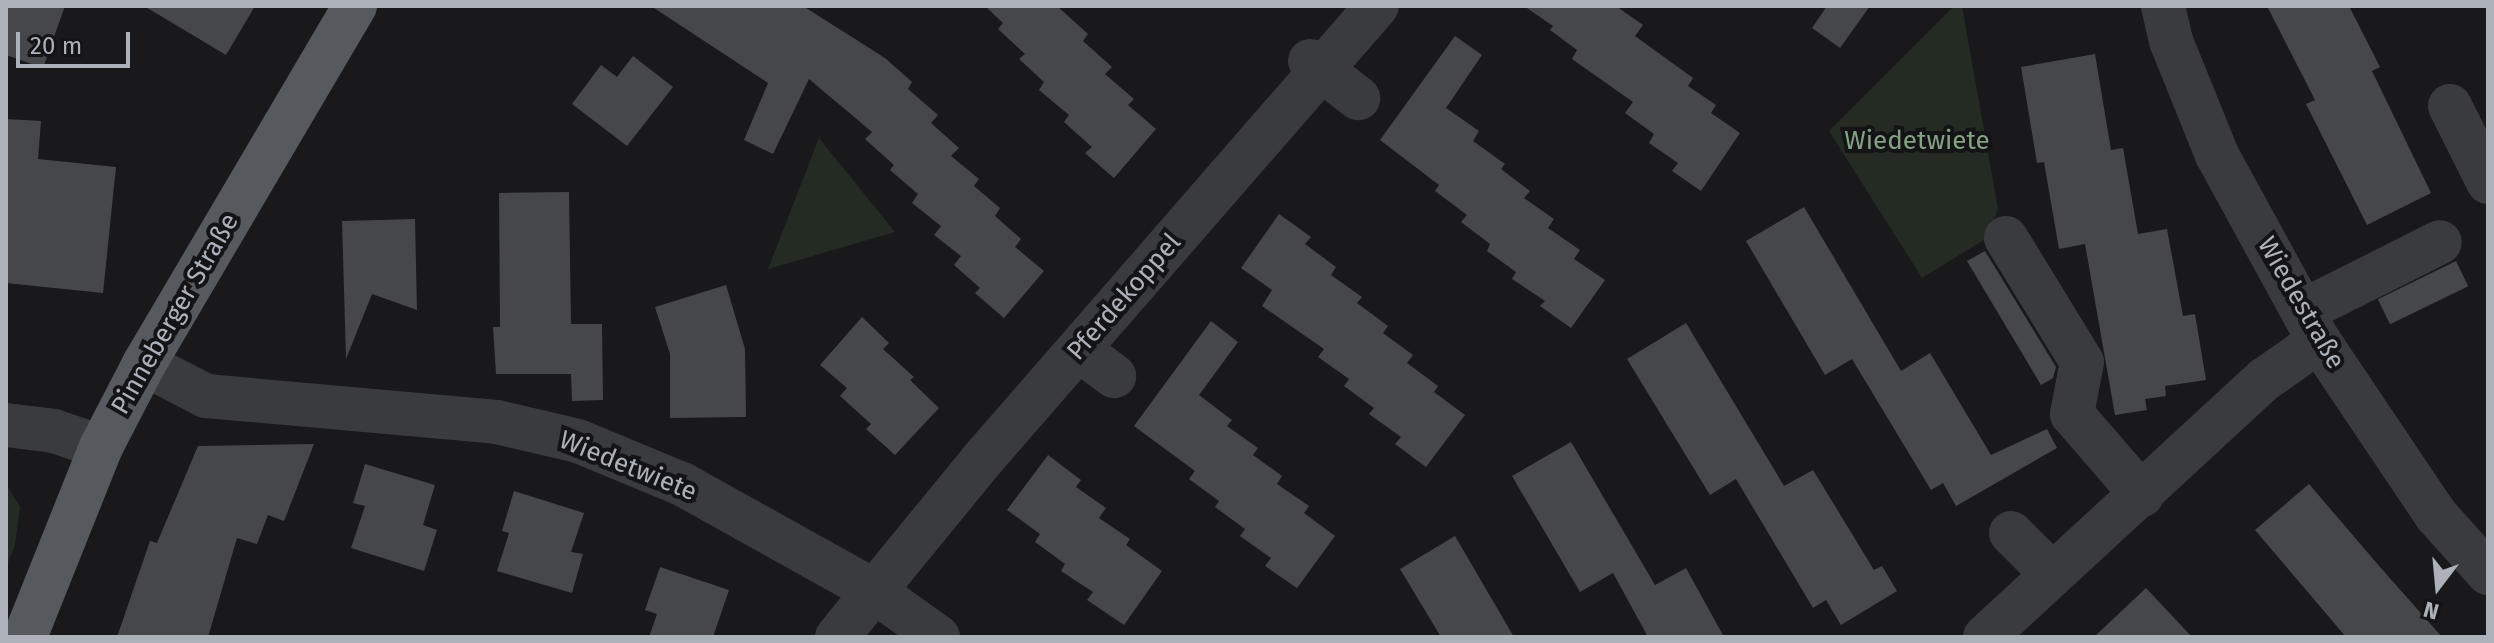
<!DOCTYPE html>
<meta charset="utf-8">
<style>
body{margin:0}
#map{position:relative;width:2494px;height:643px;overflow:hidden;background:#19191b;font-family:"Fira Sans",sans-serif}
div>[style]{position:absolute}
.green>*{inset:0;background:#232b23}
.building>*{inset:0;background:#46474b;transform-origin:0 0}
.minor>*{height:44px;margin:-22px;padding:0 22px;transform-origin:22px;border-radius:22px;background:#3a3b3f}
.major>*{height:44px;margin:-22px;padding:0 22px;transform-origin:22px;border-radius:22px;background:#56595e}
span{translate:-50% -50%;white-space:nowrap;text-align:center;line-height:1.15;-webkit-text-stroke:8px #141416;paint-order:stroke}
.park-label{font-size:26px;color:#85a384}
.street-label{font-size:26px;color:#acb1ba}
.frame{position:absolute;inset:0;border:8px solid #acb1ba;pointer-events:none}
.north{position:absolute;left:2398px;top:547px;width:80px;height:80px;-webkit-text-stroke:6px #141416;paint-order:stroke;rotate:196deg;font-size:22px;font-weight:700;line-height:32px;text-align:center;color:#acb1ba}
.north::after{content:'';display:block;margin:auto;width:28px;height:36px;background:#acb1ba;clip-path:polygon(50% 0,100% 100%,50% 72%,0 100%)}
.scale{position:absolute;left:16px;top:32px;width:114px;height:36px;box-sizing:border-box;border:4px solid #acb1ba;border-top:0;padding-left:10px;font-size:24px;line-height:28px;white-space:nowrap;color:#acb1ba;-webkit-text-stroke:6px #141416;paint-order:stroke}
</style>
<div id="map">
<div class="green">
<div style="clip-path:polygon(1954px 6px,1962px 6px,1998px 209px,1987px 238px,1922px 278px,1829px 131px)"></div>
<div style="clip-path:polygon(819px 138px,895px 232px,768px 269px)"></div>
<div style="clip-path:polygon(6px 484px,20px 507px,15px 545px,6px 568px)"></div>
</div>
<div class="building">
<div style="clip-path:polygon(6px 6px,65px 6px,43px 68px,6px 55px)"></div>
<div style="clip-path:polygon(144px 6px,255px 6px,226px 55px)"></div>
<div style="clip-path:polygon(651px 6px,803px 6px,885px 58px,912px 82px,908px 89px,938px 115px,931px 123px,959px 148px,951px 156px,979px 179px,974px 186px,1000px 208px,995px 216px,1021px 239px,1015px 247px,1044px 271px,1004px 318px,975px 293px,980px 288px,954px 265px,961px 256px,934px 235px,941px 226px,912px 203px,918px 194px,890px 170px,894px 165px,865px 139px,872px 132px,809px 79px,773px 154px,744px 140px,768px 83px)"></div>
<div style="clip-path:polygon(985px 6px,1057px 6px,1088px 34px,1083px 41px,1112px 67px,1105px 74px,1134px 99px,1128px 105px,1156px 129px,1114px 178px,1085px 153px,1092px 147px,1064px 122px,1069px 115px,1039px 90px,1044px 82px,1019px 59px,1025px 54px,998px 29px,1003px 23px)"></div>
<div style="clip-path:polygon(1524px 6px,1616px 6px,1643px 25px,1635px 36px,1693px 78px,1688px 86px,1716px 105px,1711px 113px,1740px 133px,1701px 191px,1672px 171px,1678px 163px,1649px 143px,1654px 134px,1625px 113px,1633px 102px,1572px 59px,1577px 50px,1550px 30px,1553px 26px)"></div>
<div style="clip-path:polygon(1827px 6px,1870px 6px,1840px 48px,1812px 28px)"></div>
<div style="clip-path:polygon(2267px 6px,2349px 6px,2380px 67px,2372px 71px,2431px 193px,2367px 225px,2306px 104px,2315px 100px)"></div>
<div style="clip-path:polygon(1455px 36px,1482px 55px,1446px 108px,1479px 131px,1473px 141px,1505px 164px,1501px 169px,1530px 191px,1524px 198px,1554px 219px,1548px 228px,1580px 250px,1574px 259px,1605px 280px,1571px 328px,1540px 306px,1545px 301px,1512px 279px,1516px 272px,1487px 251px,1490px 244px,1461px 222px,1467px 215px,1435px 191px,1439px 185px,1380px 140px)"></div>
<div style="clip-path:polygon(2095px 54px,2111px 150px,2123px 148px,2138px 234px,2167px 229px,2183px 316px,2195px 314px,2206px 380px,2165px 386px,2166px 396px,2145px 399px,2147px 410px,2115px 415px,2085px 244px,2059px 249px,2044px 162px,2037px 163px,2021px 67px)"></div>
<div style="clip-path:polygon(633px 56px,673px 87px,627px 146px,572px 104px,601px 65px,617px 77px)"></div>
<div style="clip-path:polygon(6px 119px,41px 121px,38px 159px,116px 167px,103px 293px,6px 283px)"></div>
<div style="clip-path:polygon(569px 192px,571px 324px,602px 324px,603px 400px,572px 401px,571px 374px,496px 374px,493px 327px,500px 327px,499px 193px)"></div>
<div style="clip-path:polygon(1804px 207px,1901px 371px,1930px 353px,1991px 455px,2047px 429px,2057px 448px,1956px 506px,1943px 483px,1931px 490px,1852px 359px,1825px 375px,1746px 241px)"></div>
<div style="clip-path:polygon(1279px 214px,1311px 237px,1305px 244px,1336px 267px,1331px 275px,1362px 297px,1357px 303px,1388px 326px,1383px 333px,1413px 355px,1407px 363px,1438px 386px,1434px 392px,1465px 415px,1426px 467px,1395px 444px,1401px 437px,1369px 414px,1374px 408px,1344px 386px,1349px 379px,1318px 357px,1324px 349px,1262px 306px,1272px 290px,1241px 268px)"></div>
<div style="clip-path:polygon(415px 219px,417px 310px,372px 294px,346px 359px,342px 221px)"></div>
<div style="clip-path:polygon(1985px 251px,2056px 367px,2053px 378px,2041px 385px,1967px 261px)"></div>
<div style="left:2456px;top:261px;width:28px;height:87px;rotate:64deg"></div>
<div style="clip-path:polygon(726px 285px,745px 349px,746px 417px,670px 418px,670px 354px,655px 307px)"></div>
<div style="clip-path:polygon(862px 317px,889px 343px,883px 349px,914px 377px,910px 380px,939px 408px,895px 455px,866px 429px,871px 424px,840px 396px,847px 388px,820px 365px)"></div>
<div style="clip-path:polygon(1211px 321px,1238px 342px,1199px 395px,1232px 420px,1227px 426px,1258px 448px,1253px 455px,1282px 476px,1277px 484px,1309px 506px,1304px 513px,1335px 536px,1297px 588px,1265px 566px,1271px 558px,1240px 536px,1245px 529px,1215px 507px,1219px 501px,1189px 479px,1195px 471px,1134px 426px)"></div>
<div style="clip-path:polygon(1686px 323px,1784px 486px,1813px 470px,1874px 570px,1882px 566px,1897px 591px,1841px 625px,1826px 600px,1813px 608px,1736px 479px,1710px 495px,1627px 359px)"></div>
<div style="clip-path:polygon(1571px 442px,1655px 585px,1686px 568px,1724px 637px,1648px 637px,1613px 573px,1580px 592px,1512px 476px)"></div>
<div style="clip-path:polygon(314px 444px,284px 521px,268px 515px,257px 544px,237px 538px,208px 637px,117px 637px,150px 541px,157px 543px,198px 446px)"></div>
<div style="clip-path:polygon(1048px 455px,1081px 480px,1076px 487px,1106px 508px,1099px 518px,1130px 539px,1126px 545px,1162px 571px,1124px 625px,1087px 600px,1093px 592px,1061px 571px,1065px 564px,1035px 542px,1040px 534px,1007px 510px)"></div>
<div style="clip-path:polygon(365px 464px,435px 485px,423px 525px,437px 530px,424px 571px,351px 548px,365px 506px,353px 503px)"></div>
<div style="clip-path:polygon(2309px 484px,2380px 567px,2442px 637px,2346px 637px,2255px 530px)"></div>
<div style="clip-path:polygon(514px 491px,584px 513px,571px 552px,583px 554px,572px 593px,497px 571px,509px 533px,502px 531px)"></div>
<div style="clip-path:polygon(1455px 536px,1490px 596px,1514px 637px,1441px 637px,1400px 569px)"></div>
<div style="clip-path:polygon(660px 567px,729px 590px,713px 637px,649px 637px,657px 614px,645px 610px)"></div>
<div style="clip-path:polygon(2146px 588px,2192px 637px,2094px 637px)"></div>
</div>
<div class="minor">
<div style="left:2163px;top:6px;width:36px;rotate:77deg"></div>
<div style="left:2171px;top:41px;width:123px;rotate:68deg"></div>
<div style="left:2217px;top:155px;width:212px;rotate:61.3deg"></div>
<div style="left:2319px;top:341px;width:210px;rotate:56.1deg"></div>
<div style="left:2436px;top:515px;width:78px;rotate:48.1deg"></div>
<div style="left:1310px;top:61px;width:61px;rotate:37.6deg"></div>
<div style="left:2450px;top:106px;width:85px;rotate:63.4deg"></div>
<div style="left:2006px;top:238px;width:145px;rotate:58.5deg"></div>
<div style="left:2082px;top:362px;width:53px;rotate:100.9deg"></div>
<div style="left:2072px;top:414px;width:107px;rotate:49.2deg"></div>
<div style="left:2303px;top:311px;width:153px;rotate:-26.7deg"></div>
<div style="left:1079px;top:350px;width:44px;rotate:36.6deg"></div>
<div style="left:144px;top:364px;width:70px;rotate:27.3deg"></div>
<div style="left:206px;top:396px;width:292px;rotate:5.1deg"></div>
<div style="left:497px;top:422px;width:83px;rotate:13.2deg"></div>
<div style="left:578px;top:441px;width:113px;rotate:22.5deg"></div>
<div style="left:682px;top:484px;width:220px;rotate:29.1deg"></div>
<div style="left:874px;top:591px;width:79px;rotate:35.7deg"></div>
<div style="left:6px;top:425px;width:48px;rotate:7.1deg"></div>
<div style="left:54px;top:431px;width:50px;rotate:18.8deg"></div>
<div style="left:2011px;top:533px;width:58px;rotate:45deg"></div>
<div style="left:837px;top:637px;width:227px;rotate:-50.7deg"></div>
<div style="left:981px;top:461px;width:603px;rotate:-48.97deg"></div>
<div style="left:1985px;top:637px;width:381px;rotate:-42.7deg"></div>
<div style="left:2265px;top:379px;width:66px;rotate:-35.1deg"></div>
</div>
<div class="major">
<div style="left:25px;top:637px;width:205px;rotate:-68.2deg"></div>
<div style="left:101px;top:447px;width:93px;rotate:-62.6deg"></div>
<div style="left:144px;top:364px;width:416px;rotate:-59.5deg"></div>
</div>
<div class="park-label">
<span style="left:1917px;top:141px">Wiedetwiete</span>
</div>
<div class="street-label">
<span style="left:1124px;top:297px;rotate:-49deg">Pferdekoppel</span>
<span style="left:2301px;top:303px;rotate:60deg">Wiedestraße</span>
<span style="left:175px;top:314px;rotate:-60deg">Pinneberger Straße</span>
<span style="left:628px;top:466px;rotate:22deg">Wiedetwiete</span>
</div>
<div class="frame"></div>
<div class="north">N</div>
<div class="scale">20 m</div>
</div>
